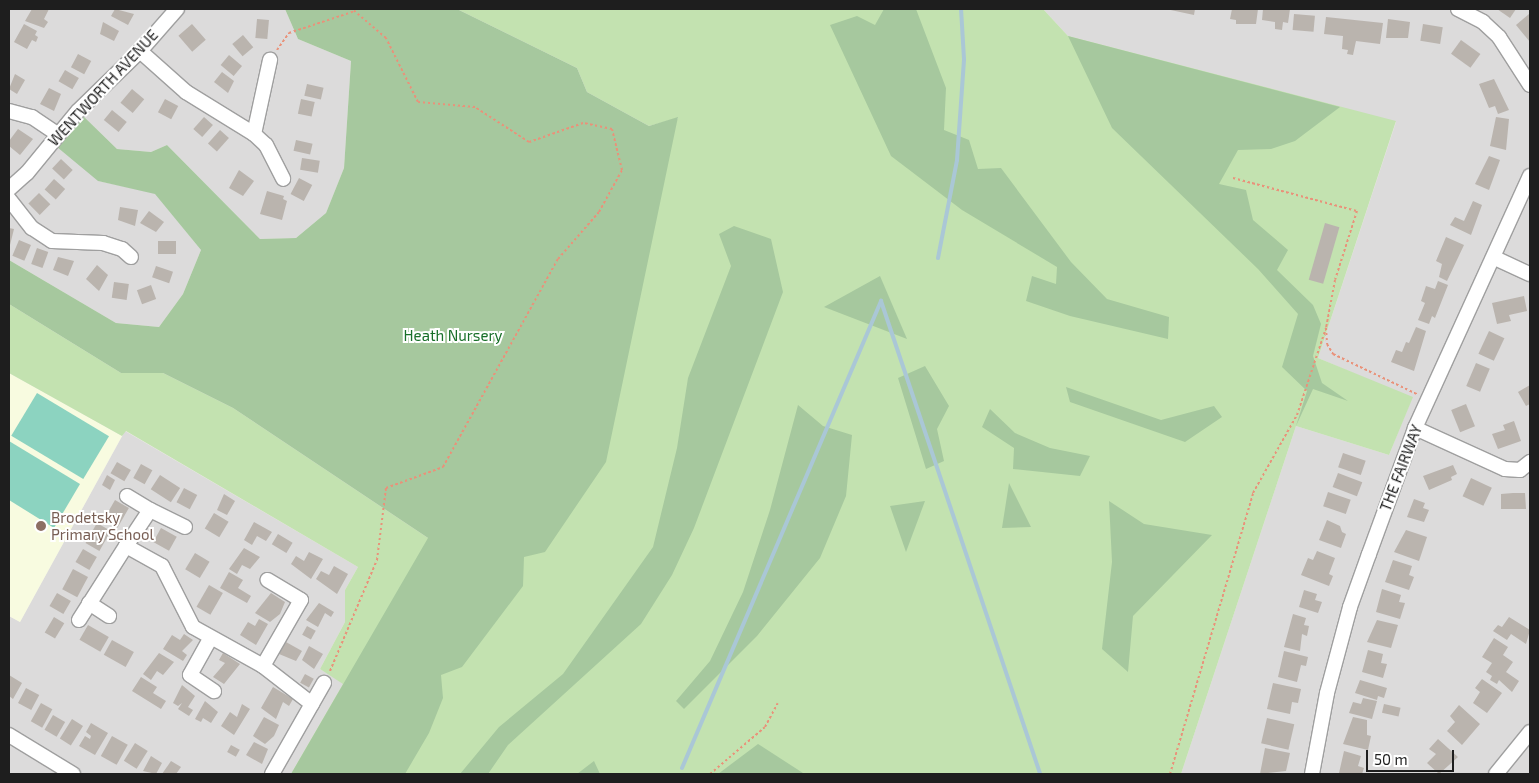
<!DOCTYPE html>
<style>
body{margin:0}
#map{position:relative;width:1539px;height:783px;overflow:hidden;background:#edece5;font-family:"Exo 2",sans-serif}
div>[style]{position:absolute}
.residential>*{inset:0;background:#dcdbdb}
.education>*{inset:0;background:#f8fbe0}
.grass>*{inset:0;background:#c3e2b0}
.forest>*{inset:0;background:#a6c89e}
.pitch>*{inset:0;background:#8cd3c0;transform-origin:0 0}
.stream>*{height:4px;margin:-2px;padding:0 2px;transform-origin:2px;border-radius:2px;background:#aac7d6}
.building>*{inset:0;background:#bab4ae;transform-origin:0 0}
.path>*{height:2px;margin-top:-1px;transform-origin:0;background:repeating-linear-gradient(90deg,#e9927a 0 2.5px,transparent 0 5px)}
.roads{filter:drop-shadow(1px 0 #9f9f9f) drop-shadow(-1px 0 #9f9f9f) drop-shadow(0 1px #9f9f9f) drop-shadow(0 -1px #9f9f9f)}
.street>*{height:14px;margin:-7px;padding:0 7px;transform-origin:7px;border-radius:7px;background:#fff}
.dots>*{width:14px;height:14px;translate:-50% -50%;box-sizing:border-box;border:2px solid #fff;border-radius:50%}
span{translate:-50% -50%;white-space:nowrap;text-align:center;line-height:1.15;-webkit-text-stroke:4px #fff;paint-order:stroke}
.street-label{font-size:15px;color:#1e1e1e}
.park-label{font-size:15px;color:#186f29}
.education-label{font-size:15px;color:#785e54}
.left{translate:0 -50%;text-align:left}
.frame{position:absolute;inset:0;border:10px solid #1e1e1e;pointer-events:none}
.scale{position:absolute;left:1366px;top:750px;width:88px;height:22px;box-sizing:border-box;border:2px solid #1e1e1e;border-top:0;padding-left:6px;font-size:15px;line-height:18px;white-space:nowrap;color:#1e1e1e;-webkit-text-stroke:4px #fff;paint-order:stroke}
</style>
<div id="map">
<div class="residential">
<div style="clip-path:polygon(9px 9px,285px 9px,298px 39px,351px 61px,344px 168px,326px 213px,296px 238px,260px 239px,167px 145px,151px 152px,117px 149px,78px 111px,98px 181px,155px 193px,201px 250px,183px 294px,159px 327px,116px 323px,9px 260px)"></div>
<div style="clip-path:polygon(1043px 9px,1530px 9px,1530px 774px,1181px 774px,1296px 426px,1389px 455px,1412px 398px,1318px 358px,1396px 122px,1068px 36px)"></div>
<div style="clip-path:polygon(125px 431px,358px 567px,345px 590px,345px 622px,320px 669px,344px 683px,291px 774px,9px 774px,9px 616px,20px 622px)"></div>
</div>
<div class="education">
<div style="clip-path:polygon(9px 373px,122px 436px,20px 622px,9px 616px)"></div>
</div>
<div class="grass">
<div style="clip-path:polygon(457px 9px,1043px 9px,1068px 36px,1396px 121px,1318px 358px,1413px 397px,1389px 455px,1296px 426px,1181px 774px,291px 774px,343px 684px,320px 669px,345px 622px,345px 590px,358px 567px,126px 431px,122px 436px,9px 373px,9px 304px,121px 373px,163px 373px,233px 408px,428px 538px,678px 118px,649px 126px,587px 92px,577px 68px)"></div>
</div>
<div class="forest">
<div style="clip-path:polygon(285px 9px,457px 9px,577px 68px,587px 92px,649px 126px,678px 117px,606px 462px,545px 552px,524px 557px,523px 586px,462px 667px,441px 675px,443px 698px,429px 733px,405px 774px,291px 774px,428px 538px,233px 408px,163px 373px,121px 373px,9px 304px,9px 260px,116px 323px,159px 327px,183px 294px,201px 250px,155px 194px,98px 181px,51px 142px,78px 111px,117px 149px,151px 152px,167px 145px,260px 239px,296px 238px,326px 213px,344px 168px,351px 61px,298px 39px)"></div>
<div style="clip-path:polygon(884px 9px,916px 9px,946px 88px,944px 130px,969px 140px,978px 169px,1001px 168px,1071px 262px,1107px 299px,1169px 317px,1168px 339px,1070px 316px,1026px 301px,1032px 276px,1056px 284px,1057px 267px,962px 210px,891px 156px,830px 25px,857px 16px,875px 25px)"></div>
<div style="clip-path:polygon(1068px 36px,1340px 107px,1295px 141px,1271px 149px,1238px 150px,1219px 184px,1246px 190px,1253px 220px,1288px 250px,1277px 270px,1313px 305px,1321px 324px,1313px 356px,1322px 383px,1348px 401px,1313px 389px,1296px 426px,1307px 391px,1282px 367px,1298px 314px,1258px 269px,1112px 128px)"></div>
<div style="clip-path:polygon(734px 226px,771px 239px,783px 292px,694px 528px,672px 575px,641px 624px,508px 745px,488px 774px,460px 774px,499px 727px,563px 674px,653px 547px,677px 448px,688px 378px,731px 266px,719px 234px)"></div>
<div style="clip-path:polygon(880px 276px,907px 339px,824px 307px)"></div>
<div style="clip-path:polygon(925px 366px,949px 406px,937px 429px,944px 461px,926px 469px,898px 378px)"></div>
<div style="clip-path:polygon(1066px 387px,1161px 420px,1214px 406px,1222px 417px,1185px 442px,1070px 402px)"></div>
<div style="clip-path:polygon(798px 405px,823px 426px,852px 435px,846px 496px,820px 558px,757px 636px,684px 709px,676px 701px,710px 661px,743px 592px,770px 510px)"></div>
<div style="clip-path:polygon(990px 409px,1015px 433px,1050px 448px,1090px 456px,1080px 476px,1013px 469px,1014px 448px,982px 427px)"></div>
<div style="clip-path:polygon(1009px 483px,1031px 527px,1002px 528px)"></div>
<div style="clip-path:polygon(925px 501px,906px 552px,890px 506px)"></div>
<div style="clip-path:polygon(1109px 501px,1144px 524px,1212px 535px,1133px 616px,1128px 672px,1102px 649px,1112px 562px)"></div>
<div style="clip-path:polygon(758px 744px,803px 773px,803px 774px,718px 774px)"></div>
<div style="clip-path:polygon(594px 761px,600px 774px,577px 774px)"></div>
</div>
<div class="pitch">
<div style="left:37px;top:393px;width:84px;height:50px;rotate:31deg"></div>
<div style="clip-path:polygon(9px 441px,80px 484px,54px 528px,9px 500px)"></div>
</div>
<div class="stream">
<div style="left:938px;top:258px;width:100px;rotate:-79deg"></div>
<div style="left:957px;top:160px;width:101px;rotate:-86deg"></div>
<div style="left:964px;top:59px;width:50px;rotate:-93.4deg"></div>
<div style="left:682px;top:768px;width:508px;rotate:-66.92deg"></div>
<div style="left:881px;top:301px;width:499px;rotate:71.4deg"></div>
</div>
<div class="building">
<div style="clip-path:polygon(32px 9px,49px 9px,44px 19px,48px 22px,44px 28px,25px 21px)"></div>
<div style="clip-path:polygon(115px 9px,134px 14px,128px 25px,111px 16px)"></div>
<div style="clip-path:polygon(1166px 9px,1195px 9px,1194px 15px)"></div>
<div style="clip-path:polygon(1232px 9px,1258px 9px,1256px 24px,1236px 24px,1236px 20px,1230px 19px)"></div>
<div style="clip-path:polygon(1263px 9px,1290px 9px,1288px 23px,1283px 22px,1282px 30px,1275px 29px,1275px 22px,1262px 20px)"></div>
<div style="clip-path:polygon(1497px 9px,1516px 9px,1510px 18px)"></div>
<div style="left:1294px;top:14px;width:21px;height:16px;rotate:5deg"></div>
<div style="clip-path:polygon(1529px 14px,1530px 16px,1530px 42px,1516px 25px)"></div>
<div style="clip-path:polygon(1326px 17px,1383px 23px,1380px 44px,1356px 41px,1353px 55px,1347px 54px,1348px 50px,1342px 49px,1343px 36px,1324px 34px)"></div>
<div style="left:257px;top:19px;width:12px;height:19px;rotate:5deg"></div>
<div style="clip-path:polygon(1388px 19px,1410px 22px,1408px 38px,1386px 38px)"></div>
<div style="clip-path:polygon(103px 22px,119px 31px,114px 41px,100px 34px)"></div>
<div style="clip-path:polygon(24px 24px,37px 31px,35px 35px,38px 37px,36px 42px,32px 40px,27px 49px,14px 42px)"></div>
<div style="left:192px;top:24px;width:21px;height:18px;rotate:49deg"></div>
<div style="left:1423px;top:24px;width:20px;height:17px;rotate:9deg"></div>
<div style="left:243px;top:35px;width:16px;height:14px;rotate:50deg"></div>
<div style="left:1461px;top:40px;width:24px;height:17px;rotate:36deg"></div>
<div style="left:78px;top:54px;width:15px;height:15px;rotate:28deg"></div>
<div style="left:229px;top:55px;width:17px;height:13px;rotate:40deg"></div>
<div style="left:65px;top:70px;width:16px;height:13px;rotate:30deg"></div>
<div style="clip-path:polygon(222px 72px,234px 81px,228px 93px,214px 82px)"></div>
<div style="clip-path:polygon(15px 74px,25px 80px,17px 94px,9px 89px)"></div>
<div style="clip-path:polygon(1494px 79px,1509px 110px,1498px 114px,1495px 106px,1489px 108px,1479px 84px)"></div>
<div style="left:307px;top:84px;width:17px;height:12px;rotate:13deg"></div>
<div style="clip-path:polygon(49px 88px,61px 94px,54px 111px,40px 104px)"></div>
<div style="left:132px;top:89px;width:16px;height:18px;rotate:40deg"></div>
<div style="left:165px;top:99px;width:15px;height:15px;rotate:28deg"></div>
<div style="left:301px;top:99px;width:14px;height:15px;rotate:12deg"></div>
<div style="left:112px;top:110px;width:19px;height:13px;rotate:39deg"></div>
<div style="left:204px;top:117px;width:12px;height:16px;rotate:42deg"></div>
<div style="clip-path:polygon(1496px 117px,1509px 119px,1506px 150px,1490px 146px)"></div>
<div style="clip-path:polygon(18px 129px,33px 139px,20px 155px,9px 146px,9px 141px)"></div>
<div style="left:220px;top:130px;width:12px;height:18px;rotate:42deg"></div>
<div style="left:296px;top:140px;width:17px;height:11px;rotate:13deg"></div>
<div style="clip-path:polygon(1489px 156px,1500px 160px,1489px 190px,1475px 184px)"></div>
<div style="left:302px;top:158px;width:18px;height:12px;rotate:9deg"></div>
<div style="left:61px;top:159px;width:16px;height:13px;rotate:43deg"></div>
<div style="clip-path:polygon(239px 170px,254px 181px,243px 196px,229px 188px)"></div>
<div style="left:299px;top:178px;width:15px;height:18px;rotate:28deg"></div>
<div style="left:54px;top:179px;width:15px;height:14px;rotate:42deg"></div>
<div style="clip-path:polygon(267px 191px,284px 196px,283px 199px,287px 201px,282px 220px,260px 214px)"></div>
<div style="left:39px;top:193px;width:16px;height:15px;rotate:45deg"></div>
<div style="clip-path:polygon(1473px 201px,1482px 205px,1471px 235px,1450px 225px,1455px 217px,1464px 221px)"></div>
<div style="clip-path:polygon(120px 207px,138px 210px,135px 226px,118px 220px)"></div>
<div style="clip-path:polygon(149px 211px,164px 222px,156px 232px,140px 223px)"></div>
<div style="left:1325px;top:223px;width:15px;height:59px;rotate:16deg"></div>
<div style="clip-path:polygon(9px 228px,14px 229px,10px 245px,9px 244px)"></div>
<div style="clip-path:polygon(1446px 237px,1464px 245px,1447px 281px,1439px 277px,1442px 264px,1436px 261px)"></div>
<div style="left:19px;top:240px;width:13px;height:17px;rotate:23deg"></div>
<div style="left:176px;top:241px;width:13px;height:18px;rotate:90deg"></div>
<div style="left:37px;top:248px;width:12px;height:17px;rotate:20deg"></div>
<div style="clip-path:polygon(58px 257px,74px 261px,68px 276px,53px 270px)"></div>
<div style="clip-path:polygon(97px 265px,108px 275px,99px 291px,86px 279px)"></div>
<div style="left:156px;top:266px;width:18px;height:12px;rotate:19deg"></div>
<div style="clip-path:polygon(1438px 281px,1448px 285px,1435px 318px,1432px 316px,1429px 324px,1418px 320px,1425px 303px,1421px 301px,1426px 286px,1435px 289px)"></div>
<div style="left:114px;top:282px;width:15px;height:16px;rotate:8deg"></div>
<div style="left:151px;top:285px;width:15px;height:15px;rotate:70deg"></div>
<div style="clip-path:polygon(1524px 296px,1527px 311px,1509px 315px,1511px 321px,1497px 324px,1492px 303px)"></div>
<div style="clip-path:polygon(1416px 327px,1426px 331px,1414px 371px,1391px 362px,1396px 350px,1402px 352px,1406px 342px,1409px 343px)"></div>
<div style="left:1489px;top:331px;width:17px;height:25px;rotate:25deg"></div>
<div style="left:1476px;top:363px;width:15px;height:25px;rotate:23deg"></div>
<div style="clip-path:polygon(1530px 385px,1530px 404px,1526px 406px,1518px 392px)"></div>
<div style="left:1466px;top:404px;width:24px;height:16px;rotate:68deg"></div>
<div style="clip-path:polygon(1514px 421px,1521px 441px,1498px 449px,1492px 434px,1505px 430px,1503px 425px)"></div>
<div style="left:1343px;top:453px;width:24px;height:15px;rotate:19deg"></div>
<div style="left:117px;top:462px;width:16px;height:13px;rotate:30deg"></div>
<div style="left:141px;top:464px;width:13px;height:16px;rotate:29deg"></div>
<div style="clip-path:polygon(1453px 465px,1457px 474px,1451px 477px,1452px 480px,1429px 490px,1423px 476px)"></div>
<div style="left:1338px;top:473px;width:26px;height:15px;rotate:21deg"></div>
<div style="clip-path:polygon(107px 475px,115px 480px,110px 490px,102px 485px)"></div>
<div style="left:160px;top:475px;width:24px;height:17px;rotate:33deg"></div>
<div style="left:1471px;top:478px;width:23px;height:20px;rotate:25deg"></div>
<div style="left:184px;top:488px;width:15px;height:16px;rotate:28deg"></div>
<div style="left:1328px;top:492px;width:24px;height:15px;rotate:19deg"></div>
<div style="clip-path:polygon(1513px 493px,1525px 493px,1526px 509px,1501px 509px,1501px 494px)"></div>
<div style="clip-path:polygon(224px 494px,235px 501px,227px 515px,217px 510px)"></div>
<div style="clip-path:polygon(1414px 499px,1425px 503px,1423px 508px,1429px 510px,1424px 522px,1407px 517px)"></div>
<div style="left:115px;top:500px;width:16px;height:23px;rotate:30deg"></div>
<div style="left:214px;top:513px;width:17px;height:18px;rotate:31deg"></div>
<div style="clip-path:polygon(1327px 520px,1340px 526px,1342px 532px,1346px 534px,1341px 548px,1319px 540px)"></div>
<div style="clip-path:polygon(254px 522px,272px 532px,266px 541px,257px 536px,252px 545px,244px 540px)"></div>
<div style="left:97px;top:523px;width:16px;height:23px;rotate:30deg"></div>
<div style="left:161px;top:528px;width:18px;height:16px;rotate:29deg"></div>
<div style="clip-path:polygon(1406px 530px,1427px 537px,1419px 561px,1394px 552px)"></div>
<div style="left:278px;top:534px;width:17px;height:12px;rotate:31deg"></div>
<div style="clip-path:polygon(244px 548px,260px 557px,250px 569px,242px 565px,237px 574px,229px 569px)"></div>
<div style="left:83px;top:549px;width:16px;height:15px;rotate:30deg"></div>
<div style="clip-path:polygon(1317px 551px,1335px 558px,1329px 574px,1333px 576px,1329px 586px,1301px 575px,1308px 558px,1313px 560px)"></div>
<div style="clip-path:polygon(309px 552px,323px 559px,311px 579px,291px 564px,296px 556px,304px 561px)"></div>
<div style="left:195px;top:553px;width:17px;height:19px;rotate:31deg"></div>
<div style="clip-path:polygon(1393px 560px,1412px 566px,1409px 575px,1414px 577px,1409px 590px,1385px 582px)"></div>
<div style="clip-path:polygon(334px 566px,348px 574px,337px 594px,316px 579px,321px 571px,329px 575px)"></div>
<div style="left:73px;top:569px;width:17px;height:23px;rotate:28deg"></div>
<div style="clip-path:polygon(229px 572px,243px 580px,238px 588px,251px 596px,247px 603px,220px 588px)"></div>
<div style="left:209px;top:585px;width:16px;height:25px;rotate:30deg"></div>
<div style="clip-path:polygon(1382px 589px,1401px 595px,1399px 602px,1405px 603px,1400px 619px,1376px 612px)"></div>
<div style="clip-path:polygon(1304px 590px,1317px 594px,1315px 600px,1322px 602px,1318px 613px,1299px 607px)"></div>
<div style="left:57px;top:593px;width:16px;height:15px;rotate:30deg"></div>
<div style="clip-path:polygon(271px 593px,285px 602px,280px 614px,270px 622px,255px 613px)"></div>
<div style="clip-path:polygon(319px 603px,334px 612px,331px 617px,325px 613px,318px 627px,306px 620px)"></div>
<div style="clip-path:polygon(1293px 614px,1306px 618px,1304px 625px,1309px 626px,1307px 636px,1302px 634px,1300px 651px,1284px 647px)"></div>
<div style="left:54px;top:617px;width:12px;height:18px;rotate:31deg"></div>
<div style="clip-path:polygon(1509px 617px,1530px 630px,1526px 644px,1511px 634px,1507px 640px,1493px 631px,1498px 625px,1502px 627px)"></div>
<div style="clip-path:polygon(259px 619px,268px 624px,256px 645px,240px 635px,248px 622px,255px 626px)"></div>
<div style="clip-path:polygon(1377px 620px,1398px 625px,1391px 648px,1367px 642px)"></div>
<div style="left:88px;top:625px;width:24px;height:17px;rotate:30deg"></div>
<div style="left:307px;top:626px;width:10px;height:10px;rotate:29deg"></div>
<div style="clip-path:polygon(184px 634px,193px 640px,182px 651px,187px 655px,183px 661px,163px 649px,172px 635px,180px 640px)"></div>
<div style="clip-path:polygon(1494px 638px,1508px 647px,1503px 655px,1513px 662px,1506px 672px,1519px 681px,1512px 692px,1499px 680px,1497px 684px,1490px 680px,1492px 676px,1486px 672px,1492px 663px,1482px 657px)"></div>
<div style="left:112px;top:640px;width:25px;height:17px;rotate:29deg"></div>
<div style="clip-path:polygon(286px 642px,302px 651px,296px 661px,279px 654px)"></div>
<div style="clip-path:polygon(309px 646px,323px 654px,314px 669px,302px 660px)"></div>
<div style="clip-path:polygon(1368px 650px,1383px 654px,1381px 663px,1387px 664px,1383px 678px,1362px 672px)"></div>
<div style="clip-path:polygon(1284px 651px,1308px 657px,1306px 666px,1301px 665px,1297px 682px,1278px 677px)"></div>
<div style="clip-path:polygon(159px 653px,174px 662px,163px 675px,157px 671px,151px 680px,143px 674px)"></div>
<div style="clip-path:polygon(223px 653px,240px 664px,224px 684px,213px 677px,225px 663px,219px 660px)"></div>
<div style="left:305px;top:674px;width:10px;height:10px;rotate:29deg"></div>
<div style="clip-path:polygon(9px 675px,22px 683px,13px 699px,9px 696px)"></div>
<div style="clip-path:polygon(141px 677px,157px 687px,153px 693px,166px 701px,161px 709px,132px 691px)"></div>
<div style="clip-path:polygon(1482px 679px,1502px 693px,1487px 713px,1473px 703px,1480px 692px,1475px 688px)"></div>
<div style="clip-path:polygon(1360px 680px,1387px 688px,1384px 698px,1378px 696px,1377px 700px,1355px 693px)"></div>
<div style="clip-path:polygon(1273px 683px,1301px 689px,1298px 703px,1292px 702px,1290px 714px,1267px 709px)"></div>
<div style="clip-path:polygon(182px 685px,195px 696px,188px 707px,193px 710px,189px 716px,178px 709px,182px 703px,178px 706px,173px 703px)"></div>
<div style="clip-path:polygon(273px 687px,293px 699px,289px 706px,283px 702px,276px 719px,261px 708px)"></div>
<div style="left:26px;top:688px;width:15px;height:17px;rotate:28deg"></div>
<div style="clip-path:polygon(1363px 698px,1377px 701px,1372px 719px,1349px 713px,1353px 702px,1361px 704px)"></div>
<div style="clip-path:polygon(205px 701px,218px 712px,211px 723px,203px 718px,201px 722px,195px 719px)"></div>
<div style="left:41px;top:703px;width:13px;height:21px;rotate:29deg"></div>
<div style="clip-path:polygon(242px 704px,250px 709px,234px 735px,221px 726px,230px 712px,237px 717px)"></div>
<div style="left:1384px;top:704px;width:17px;height:9px;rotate:13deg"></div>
<div style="clip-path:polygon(1459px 705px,1480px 724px,1462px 745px,1447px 731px,1455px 722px,1450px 716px)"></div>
<div style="left:53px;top:715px;width:14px;height:17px;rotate:30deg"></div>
<div style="clip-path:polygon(264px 717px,279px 725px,274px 736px,265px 744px,253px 736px)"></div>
<div style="clip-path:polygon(1353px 717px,1367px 720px,1367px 735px,1371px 736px,1368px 750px,1343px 744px)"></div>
<div style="left:1267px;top:718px;width:28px;height:26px;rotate:13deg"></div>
<div style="left:72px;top:719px;width:13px;height:23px;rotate:32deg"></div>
<div style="clip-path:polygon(91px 723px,108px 733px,95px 755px,79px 746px,85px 736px,90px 739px,91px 736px,86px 732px)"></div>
<div style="left:112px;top:736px;width:18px;height:23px;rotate:29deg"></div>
<div style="clip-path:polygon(1438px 739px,1458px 757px,1439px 774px,1427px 763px,1436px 754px,1429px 749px)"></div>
<div style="clip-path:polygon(254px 742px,268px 749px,262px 764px,246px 755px)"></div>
<div style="left:135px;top:743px;width:15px;height:21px;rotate:32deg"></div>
<div style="left:231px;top:745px;width:10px;height:8px;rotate:29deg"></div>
<div style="clip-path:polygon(1265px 748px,1290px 753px,1286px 771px,1260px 774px)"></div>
<div style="clip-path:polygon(1344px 751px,1361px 756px,1358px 766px,1364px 768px,1362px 774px,1339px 773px)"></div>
<div style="clip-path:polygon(151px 756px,162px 763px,156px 774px,143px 771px)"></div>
<div style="clip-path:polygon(171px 761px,181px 767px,176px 774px,162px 774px)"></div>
</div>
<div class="path">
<div style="left:277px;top:50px;width:21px;rotate:-55deg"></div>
<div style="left:289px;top:33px;width:70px;rotate:-18.4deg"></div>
<div style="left:1233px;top:178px;width:128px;rotate:14.9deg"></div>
<div style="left:1357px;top:211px;width:72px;rotate:107.7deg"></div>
<div style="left:1335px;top:280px;width:49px;rotate:100.6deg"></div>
<div style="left:1326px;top:328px;width:16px;rotate:86deg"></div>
<div style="left:1327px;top:344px;width:12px;rotate:59deg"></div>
<div style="left:1333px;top:354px;width:93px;rotate:25.5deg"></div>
<div style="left:330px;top:671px;width:121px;rotate:-67.1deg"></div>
<div style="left:377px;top:560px;width:73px;rotate:-82.9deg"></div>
<div style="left:386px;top:488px;width:61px;rotate:-20.2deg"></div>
<div style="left:443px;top:467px;width:238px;rotate:-61.1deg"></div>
<div style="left:558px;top:259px;width:62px;rotate:-48.9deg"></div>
<div style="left:599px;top:212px;width:48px;rotate:-61.3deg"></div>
<div style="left:622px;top:170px;width:42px;rotate:-103.7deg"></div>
<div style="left:612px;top:129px;width:30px;rotate:-168deg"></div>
<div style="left:583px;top:123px;width:57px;rotate:160.6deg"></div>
<div style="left:529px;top:142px;width:64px;rotate:-147.1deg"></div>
<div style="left:475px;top:107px;width:57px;rotate:-175deg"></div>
<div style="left:418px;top:102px;width:72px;rotate:-116.6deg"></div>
<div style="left:386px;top:38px;width:45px;rotate:-139.5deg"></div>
<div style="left:710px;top:774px;width:72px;rotate:-40.5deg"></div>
<div style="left:765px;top:727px;width:27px;rotate:-62deg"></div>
<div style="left:1170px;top:774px;width:293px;rotate:-73.5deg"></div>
<div style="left:1253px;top:493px;width:90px;rotate:-60.6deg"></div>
<div style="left:1297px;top:415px;width:92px;rotate:-71.6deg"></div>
</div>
<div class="roads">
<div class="street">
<div style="left:1458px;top:9px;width:28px;rotate:27deg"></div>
<div style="left:1483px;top:22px;width:22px;rotate:43deg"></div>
<div style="left:1499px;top:37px;width:57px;rotate:57.1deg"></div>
<div style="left:140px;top:51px;width:62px;rotate:41.7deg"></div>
<div style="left:186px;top:92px;width:80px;rotate:31.7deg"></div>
<div style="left:254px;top:134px;width:16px;rotate:43deg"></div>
<div style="left:266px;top:145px;width:38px;rotate:63deg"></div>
<div style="left:9px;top:111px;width:24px;rotate:15deg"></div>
<div style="left:32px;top:117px;width:30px;rotate:34deg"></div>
<div style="left:254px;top:134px;width:76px;rotate:-77.8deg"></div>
<div style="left:9px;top:189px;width:24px;rotate:-42deg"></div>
<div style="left:27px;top:173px;width:80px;rotate:-50.6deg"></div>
<div style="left:78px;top:111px;width:86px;rotate:-44.1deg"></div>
<div style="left:140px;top:51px;width:56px;rotate:-48.6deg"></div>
<div style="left:9px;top:199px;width:37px;rotate:52deg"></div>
<div style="left:32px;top:228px;width:24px;rotate:33deg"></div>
<div style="left:52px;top:241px;width:51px;rotate:2.2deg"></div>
<div style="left:103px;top:243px;width:20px;rotate:18deg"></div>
<div style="left:122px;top:249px;width:12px;rotate:42deg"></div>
<div style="left:1495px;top:258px;width:38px;rotate:25deg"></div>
<div style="left:1415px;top:428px;width:99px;rotate:24.5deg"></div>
<div style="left:1505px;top:469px;width:15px;rotate:4deg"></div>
<div style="left:1520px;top:470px;width:13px;rotate:-39deg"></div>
<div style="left:127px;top:496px;width:27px;rotate:31deg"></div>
<div style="left:185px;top:527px;width:39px;rotate:-154deg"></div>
<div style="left:150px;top:510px;width:43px;rotate:123.7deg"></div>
<div style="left:126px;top:546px;width:41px;rotate:29.1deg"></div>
<div style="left:162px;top:566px;width:68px;rotate:63.1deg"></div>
<div style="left:193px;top:627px;width:80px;rotate:29.1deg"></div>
<div style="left:263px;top:666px;width:62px;rotate:37.8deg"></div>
<div style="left:89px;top:603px;width:24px;rotate:33deg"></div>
<div style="left:79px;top:620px;width:88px;rotate:-57.6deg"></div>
<div style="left:210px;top:639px;width:41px;rotate:119.1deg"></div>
<div style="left:190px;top:675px;width:29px;rotate:34deg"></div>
<div style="left:263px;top:666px;width:76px;rotate:-60.1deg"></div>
<div style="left:301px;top:600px;width:39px;rotate:-149deg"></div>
<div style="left:9px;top:735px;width:75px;rotate:31.4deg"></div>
<div style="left:272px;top:774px;width:105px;rotate:-60.3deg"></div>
<div style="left:1312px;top:774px;width:82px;rotate:-79.5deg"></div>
<div style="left:1327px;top:693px;width:89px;rotate:-75deg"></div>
<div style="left:1350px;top:607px;width:56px;rotate:-70.3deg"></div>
<div style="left:1369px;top:554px;width:134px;rotate:-69.9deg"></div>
<div style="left:1415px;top:428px;width:277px;rotate:-65.5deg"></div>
<div style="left:1496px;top:774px;width:54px;rotate:-51deg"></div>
</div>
</div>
<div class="dots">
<div style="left:41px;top:526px;background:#8d6e63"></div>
</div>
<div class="street-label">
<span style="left:103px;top:88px;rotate:-47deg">WENTWORTH AVENUE</span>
<span style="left:1401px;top:468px;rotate:-69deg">THE FAIRWAY</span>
</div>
<div class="park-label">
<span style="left:453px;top:336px">Heath Nursery</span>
</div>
<div class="education-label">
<span class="left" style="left:51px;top:526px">Brodetsky<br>Primary School</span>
</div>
<div class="frame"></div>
<div class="scale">50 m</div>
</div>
